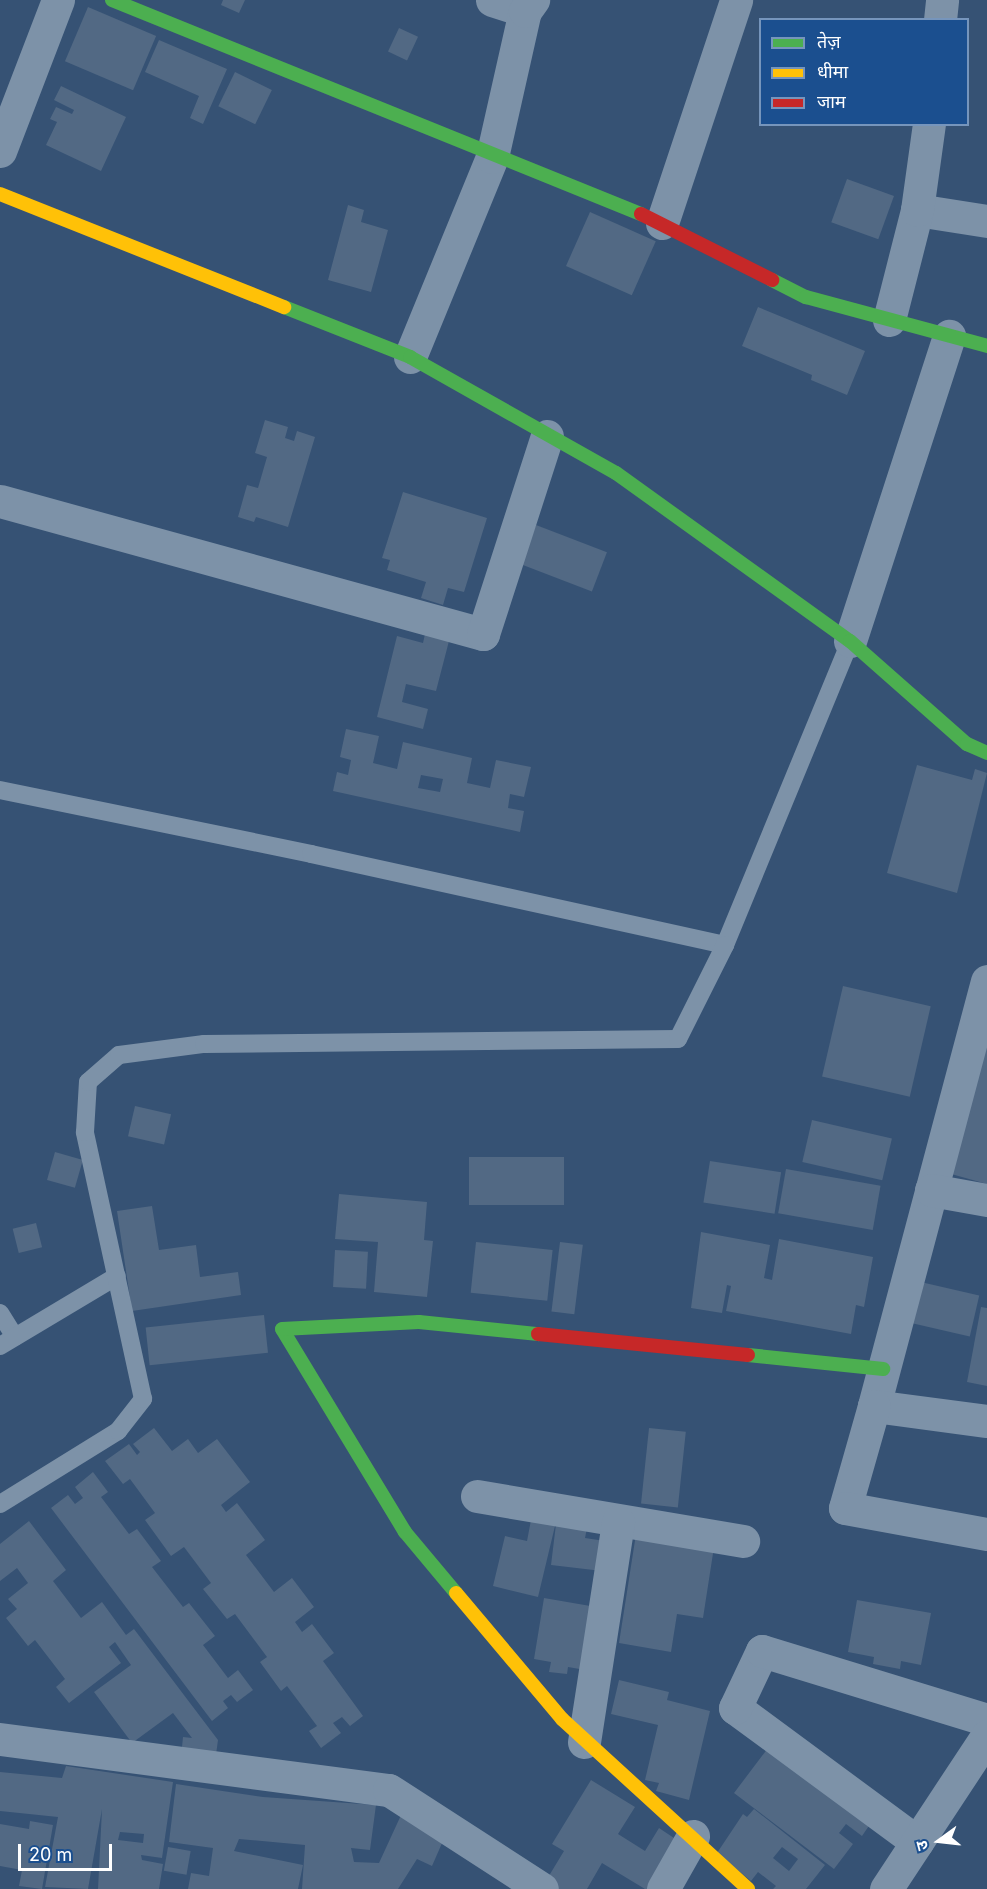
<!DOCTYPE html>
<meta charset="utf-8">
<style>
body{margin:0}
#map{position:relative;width:987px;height:1889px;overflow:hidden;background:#365274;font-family:Inter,"Noto Sans Devanagari",sans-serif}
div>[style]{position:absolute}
.building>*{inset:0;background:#526984;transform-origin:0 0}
.lane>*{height:18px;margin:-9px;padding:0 9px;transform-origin:9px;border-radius:9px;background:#7d92a8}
.street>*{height:33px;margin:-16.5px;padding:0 16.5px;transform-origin:16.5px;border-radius:16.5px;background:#7d92a8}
.fast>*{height:14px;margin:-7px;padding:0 7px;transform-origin:7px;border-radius:7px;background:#4caf50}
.slow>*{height:14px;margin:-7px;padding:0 7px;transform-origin:7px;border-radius:7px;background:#ffc107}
.jam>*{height:14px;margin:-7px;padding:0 7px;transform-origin:7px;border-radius:7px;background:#c62828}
span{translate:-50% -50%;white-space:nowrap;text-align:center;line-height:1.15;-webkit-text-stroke:5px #1b4f8f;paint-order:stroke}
.legend{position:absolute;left:759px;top:18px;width:210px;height:108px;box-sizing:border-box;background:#1b4f8f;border:2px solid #7695bc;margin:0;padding:8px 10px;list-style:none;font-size:18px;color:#fff}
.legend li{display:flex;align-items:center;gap:12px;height:30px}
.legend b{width:30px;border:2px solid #7695bc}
.north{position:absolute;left:909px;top:1811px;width:60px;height:60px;-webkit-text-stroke:4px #1b4f8f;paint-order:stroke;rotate:255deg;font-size:16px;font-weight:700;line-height:24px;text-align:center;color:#fff}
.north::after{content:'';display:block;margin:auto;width:21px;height:27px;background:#fff;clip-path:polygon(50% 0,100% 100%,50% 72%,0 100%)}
.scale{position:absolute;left:18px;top:1844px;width:94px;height:27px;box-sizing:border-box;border:3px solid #fff;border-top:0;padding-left:8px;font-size:18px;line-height:21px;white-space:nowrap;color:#fff;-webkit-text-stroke:4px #1b4f8f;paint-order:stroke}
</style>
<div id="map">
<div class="building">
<div style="clip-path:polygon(223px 0,245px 0,239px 13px,221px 5px)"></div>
<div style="left:88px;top:7px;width:74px;height:59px;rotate:23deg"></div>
<div style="left:399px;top:28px;width:21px;height:26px;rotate:25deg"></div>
<div style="clip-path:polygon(159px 40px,227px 69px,203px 124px,190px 118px,199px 96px,145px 72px)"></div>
<div style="left:235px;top:72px;width:41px;height:38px;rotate:26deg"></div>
<div style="clip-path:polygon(61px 86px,126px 117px,101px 171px,46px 145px,57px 122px,50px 119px,56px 107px,72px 114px,74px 110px,54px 100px)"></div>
<div style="left:847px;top:179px;width:50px;height:46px;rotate:20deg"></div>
<div style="clip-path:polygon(348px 205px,364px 210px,361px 222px,388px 230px,371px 292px,328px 280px)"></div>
<div style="left:590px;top:212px;width:72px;height:59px;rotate:24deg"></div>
<div style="clip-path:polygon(758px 307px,865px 351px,847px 395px,811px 380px,812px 375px,742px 346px)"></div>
<div style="clip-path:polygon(265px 420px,288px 427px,285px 438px,294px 441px,297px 431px,315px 437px,288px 527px,256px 517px,254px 522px,238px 517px,247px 485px,258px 488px,267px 457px,255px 453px)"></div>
<div style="clip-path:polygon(403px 492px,487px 518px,464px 592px,448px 588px,443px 605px,421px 598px,426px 582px,387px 570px,390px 560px,382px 558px)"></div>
<div style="left:536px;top:525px;width:76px;height:42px;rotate:21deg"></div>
<div style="clip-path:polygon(425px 634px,449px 641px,436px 691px,406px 684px,402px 702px,428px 709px,423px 729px,377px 717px,397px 636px,423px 643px)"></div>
<div style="clip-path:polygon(evenodd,346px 729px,379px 736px,373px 763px,397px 769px,403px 742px,472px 758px,467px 783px,490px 788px,496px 760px,531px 767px,524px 797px,510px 794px,508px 808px,524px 811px,520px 832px,333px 791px,337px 772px,348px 775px,351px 760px,340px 757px,346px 729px,421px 775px,443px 779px,440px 792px,418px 788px,421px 775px)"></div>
<div style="clip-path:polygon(917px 765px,972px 780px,975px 769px,987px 773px,957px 893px,887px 873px)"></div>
<div style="left:843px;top:986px;width:90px;height:93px;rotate:13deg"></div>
<div style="clip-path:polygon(987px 1003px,987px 1184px,944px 1172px)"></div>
<div style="left:135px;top:1106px;width:37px;height:31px;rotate:13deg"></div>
<div style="left:812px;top:1120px;width:82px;height:43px;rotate:13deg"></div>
<div style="left:55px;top:1152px;width:29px;height:29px;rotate:16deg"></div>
<div style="left:469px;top:1157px;width:95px;height:48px"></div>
<div style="left:710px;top:1161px;width:72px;height:42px;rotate:9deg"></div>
<div style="left:786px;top:1169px;width:96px;height:45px;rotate:10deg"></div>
<div style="clip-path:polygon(339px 1194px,427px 1202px,424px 1240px,433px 1241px,427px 1297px,374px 1292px,378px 1242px,335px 1239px)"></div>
<div style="clip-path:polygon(152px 1206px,159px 1250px,196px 1245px,200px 1277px,238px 1272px,241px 1295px,132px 1311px,117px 1211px)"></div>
<div style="left:36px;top:1223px;width:25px;height:24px;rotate:76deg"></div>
<div style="clip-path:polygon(701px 1232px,770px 1245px,764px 1278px,772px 1280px,779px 1239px,873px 1257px,864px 1307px,856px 1305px,851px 1334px,726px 1311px,731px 1286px,727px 1285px,722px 1313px,691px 1308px)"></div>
<div style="left:476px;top:1242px;width:77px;height:51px;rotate:6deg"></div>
<div style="left:560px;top:1242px;width:23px;height:70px;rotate:7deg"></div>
<div style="left:335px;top:1250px;width:33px;height:37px;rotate:3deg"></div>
<div style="left:912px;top:1280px;width:69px;height:42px;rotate:13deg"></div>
<div style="clip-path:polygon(981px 1307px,987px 1308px,987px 1386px,967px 1382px)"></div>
<div style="left:264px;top:1315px;width:38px;height:119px;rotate:84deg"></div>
<div style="clip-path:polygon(154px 1428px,172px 1451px,188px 1439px,198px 1453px,217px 1439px,250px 1482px,221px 1505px,226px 1512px,237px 1503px,265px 1540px,246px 1555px,274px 1592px,292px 1578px,314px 1607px,295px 1622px,302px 1632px,312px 1624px,334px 1653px,323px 1661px,363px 1716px,350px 1726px,342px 1717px,333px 1723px,341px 1733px,321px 1748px,309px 1731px,317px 1726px,287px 1686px,281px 1691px,260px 1662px,267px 1657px,235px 1614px,227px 1619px,203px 1589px,211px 1583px,184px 1547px,171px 1556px,145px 1520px,155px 1513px,130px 1479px,123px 1484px,105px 1461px,129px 1444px,137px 1455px,140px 1452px,133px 1444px)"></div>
<div style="left:649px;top:1428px;width:37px;height:76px;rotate:6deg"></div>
<div style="clip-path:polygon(93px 1472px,108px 1492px,101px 1497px,129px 1534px,137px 1529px,161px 1561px,152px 1567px,183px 1607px,189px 1603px,215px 1636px,203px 1645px,228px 1678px,238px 1670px,253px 1690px,237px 1702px,231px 1695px,223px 1701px,228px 1708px,212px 1721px,51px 1508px,68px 1495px,75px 1504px,83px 1498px,75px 1487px)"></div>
<div style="clip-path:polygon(531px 1520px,555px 1526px,538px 1597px,493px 1586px,505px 1536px,527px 1541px)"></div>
<div style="clip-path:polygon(29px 1521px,66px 1570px,53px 1581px,81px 1618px,102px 1602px,126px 1635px,134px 1629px,218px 1740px,215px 1762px,181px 1757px,183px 1737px,192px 1738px,173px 1713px,132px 1743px,94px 1692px,131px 1665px,115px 1642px,109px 1647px,121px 1663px,69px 1703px,56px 1687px,65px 1679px,35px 1640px,28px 1646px,6px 1618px,17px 1609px,8px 1599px,28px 1583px,17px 1568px,0 1581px,0 1544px)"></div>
<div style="clip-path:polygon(556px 1524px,587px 1528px,585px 1538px,605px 1541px,602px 1571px,551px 1565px)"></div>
<div style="clip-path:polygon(636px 1534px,714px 1547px,703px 1618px,677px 1614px,671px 1652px,619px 1643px)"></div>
<div style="clip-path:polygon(544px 1598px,602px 1608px,591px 1671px,568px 1667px,567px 1674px,549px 1672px,551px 1662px,534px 1659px)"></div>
<div style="clip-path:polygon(857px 1600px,931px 1613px,921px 1665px,901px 1661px,900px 1669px,873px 1664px,874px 1657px,848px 1652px)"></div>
<div style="clip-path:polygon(619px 1680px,669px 1692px,667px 1700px,710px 1711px,689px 1800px,656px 1791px,659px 1783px,645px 1780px,658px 1725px,611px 1714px)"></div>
<div style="clip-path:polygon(774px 1740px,875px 1817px,862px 1836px,846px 1824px,839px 1833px,853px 1844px,834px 1869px,734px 1793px)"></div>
<div style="clip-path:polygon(evenodd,66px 1766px,173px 1782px,162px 1858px,141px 1855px,142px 1860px,163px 1864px,159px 1889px,98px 1889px,102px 1809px,88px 1889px,45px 1887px,58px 1817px,0 1811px,0 1772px,62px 1778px,66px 1766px,120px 1832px,144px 1834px,143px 1843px,118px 1840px,120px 1832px)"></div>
<div style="clip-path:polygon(591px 1780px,635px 1807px,618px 1834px,645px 1851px,659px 1828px,680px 1842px,651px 1889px,645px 1889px,602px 1863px,587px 1889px,553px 1889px,544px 1884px,564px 1851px,552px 1844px)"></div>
<div style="clip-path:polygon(176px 1784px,263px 1797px,376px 1805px,370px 1850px,351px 1848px,354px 1862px,379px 1863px,402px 1813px,446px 1834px,432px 1866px,417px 1859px,398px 1889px,302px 1889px,305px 1845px,239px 1839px,234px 1851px,303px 1865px,298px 1889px,188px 1889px,191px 1873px,209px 1876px,213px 1848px,169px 1842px)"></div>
<div style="clip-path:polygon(evenodd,754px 1809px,825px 1865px,806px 1889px,773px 1889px,776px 1886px,758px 1872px,751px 1881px,717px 1853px,743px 1814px,747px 1817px,754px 1809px,782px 1847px,798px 1859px,789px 1871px,773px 1858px,782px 1847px)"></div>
<div style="clip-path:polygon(30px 1821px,53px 1825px,42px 1889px,19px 1886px,22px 1870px,0 1866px,0 1824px,29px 1829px)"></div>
<div style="left:168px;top:1847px;width:23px;height:24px;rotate:10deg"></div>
</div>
<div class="lane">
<div style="left:0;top:790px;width:318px;rotate:11.6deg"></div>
<div style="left:311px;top:854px;width:424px;rotate:12.4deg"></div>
<div style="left:725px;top:945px;width:329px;rotate:-67.6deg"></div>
<div style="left:0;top:1313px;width:28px;rotate:58deg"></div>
<div style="left:0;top:1346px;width:136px;rotate:-30.9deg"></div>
<div style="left:0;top:1504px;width:139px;rotate:-31.7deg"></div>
<div style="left:118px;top:1431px;width:41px;rotate:-52deg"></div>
<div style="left:143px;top:1399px;width:273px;rotate:-102.3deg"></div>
<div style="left:85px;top:1132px;width:50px;rotate:-86.6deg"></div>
<div style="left:88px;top:1082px;width:41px;rotate:-41.1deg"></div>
<div style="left:119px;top:1055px;width:86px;rotate:-7.4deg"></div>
<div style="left:204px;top:1044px;width:474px;rotate:-0.6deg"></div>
<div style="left:678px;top:1039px;width:105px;rotate:-63.4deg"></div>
</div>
<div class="street">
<div style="left:492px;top:0;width:35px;rotate:18deg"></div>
<div style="left:940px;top:20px;width:20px;rotate:-84deg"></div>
<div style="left:0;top:151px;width:162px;rotate:-69deg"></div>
<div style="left:917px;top:210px;width:71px;rotate:8.9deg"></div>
<div style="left:662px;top:223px;width:235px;rotate:-71.6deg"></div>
<div style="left:889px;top:320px;width:114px;rotate:-75.7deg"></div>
<div style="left:917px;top:210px;width:87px;rotate:-82.1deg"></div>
<div style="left:410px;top:357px;width:216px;rotate:-67.7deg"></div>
<div style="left:492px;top:157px;width:150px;rotate:-77.3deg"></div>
<div style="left:525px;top:11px;width:14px;rotate:-54deg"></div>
<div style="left:0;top:501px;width:501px;rotate:15.4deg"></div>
<div style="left:483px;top:634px;width:208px;rotate:-72.1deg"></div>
<div style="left:850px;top:641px;width:321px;rotate:-72deg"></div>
<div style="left:987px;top:981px;width:440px;rotate:104.9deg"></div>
<div style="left:874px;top:1406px;width:114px;rotate:7.6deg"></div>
<div style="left:931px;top:1190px;width:57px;rotate:10.1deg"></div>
<div style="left:874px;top:1406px;width:106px;rotate:105.9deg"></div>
<div style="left:845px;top:1508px;width:144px;rotate:10.4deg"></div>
<div style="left:477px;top:1496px;width:270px;rotate:9.6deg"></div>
<div style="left:0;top:1739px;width:392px;rotate:7.5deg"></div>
<div style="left:389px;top:1790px;width:182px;rotate:32.9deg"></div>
<div style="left:584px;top:1742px;width:223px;rotate:-81.2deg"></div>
<div style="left:917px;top:1842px;width:226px;rotate:-143.6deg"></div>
<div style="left:735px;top:1708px;width:63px;rotate:-64.7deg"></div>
<div style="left:762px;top:1651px;width:235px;rotate:17deg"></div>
<div style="left:663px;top:1889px;width:61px;rotate:-60.5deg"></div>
<div style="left:886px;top:1889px;width:183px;rotate:-56.6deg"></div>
</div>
<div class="fast">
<div style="left:112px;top:0;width:571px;rotate:22.03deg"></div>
<div style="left:772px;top:280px;width:38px;rotate:27deg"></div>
<div style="left:806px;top:297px;width:188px;rotate:15.1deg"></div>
<div style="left:284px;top:307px;width:136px;rotate:21.6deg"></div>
<div style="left:410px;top:357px;width:236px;rotate:29.4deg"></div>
<div style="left:616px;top:473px;width:288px;rotate:35.7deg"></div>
<div style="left:850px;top:641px;width:156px;rotate:41.4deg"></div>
<div style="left:967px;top:744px;width:22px;rotate:24deg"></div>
<div style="left:748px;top:1355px;width:136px;rotate:5.9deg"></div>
<div style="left:456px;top:1593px;width:80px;rotate:-129.9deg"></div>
<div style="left:405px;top:1532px;width:237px;rotate:-121.2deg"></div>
<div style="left:282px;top:1329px;width:137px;rotate:-2.9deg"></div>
<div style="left:419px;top:1322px;width:120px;rotate:5.8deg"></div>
</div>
<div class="slow">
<div style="left:0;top:194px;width:306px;rotate:21.7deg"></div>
<div style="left:456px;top:1593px;width:165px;rotate:49.9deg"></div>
<div style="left:562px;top:1719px;width:252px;rotate:42.4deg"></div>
</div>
<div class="jam">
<div style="left:641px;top:214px;width:147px;rotate:26.7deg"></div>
<div style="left:538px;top:1334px;width:211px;rotate:5.7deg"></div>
</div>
<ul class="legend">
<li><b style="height:8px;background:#4caf50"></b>तेज़</li>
<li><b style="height:8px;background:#ffc107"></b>धीमा</li>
<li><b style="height:8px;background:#c62828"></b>जाम</li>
</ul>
<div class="north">उ</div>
<div class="scale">20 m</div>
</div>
